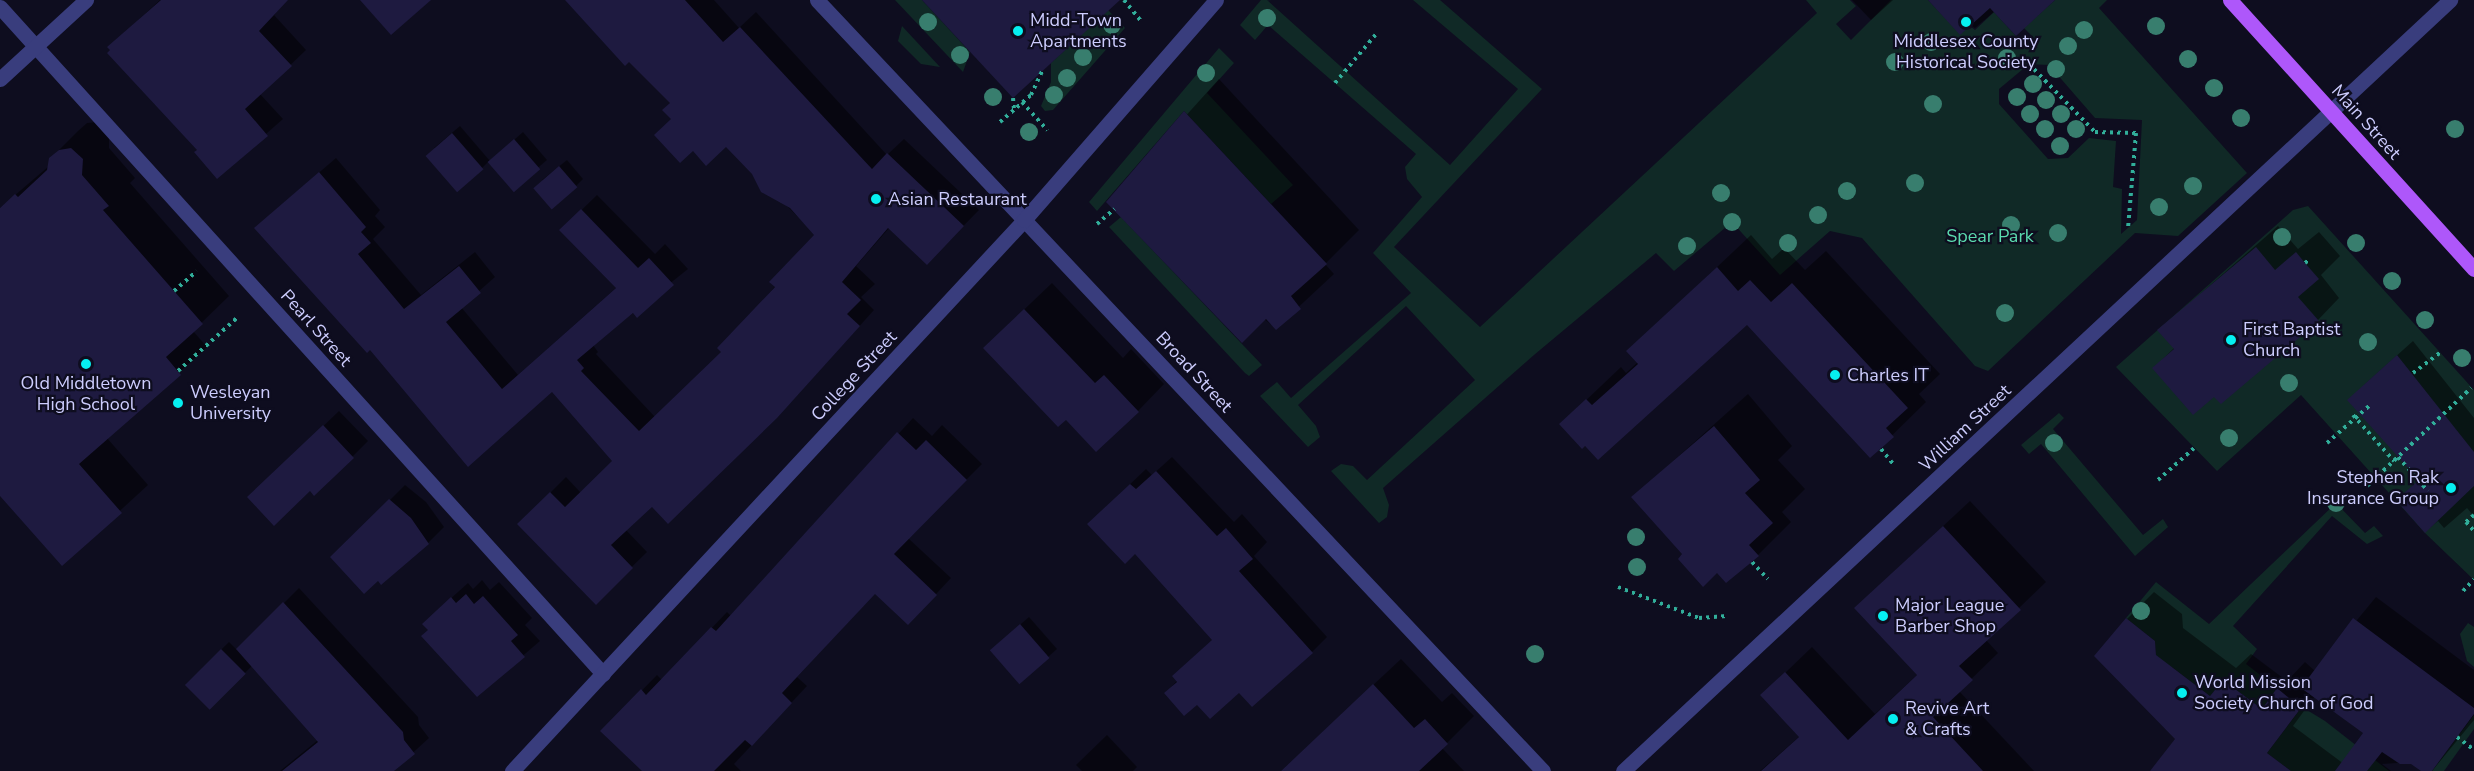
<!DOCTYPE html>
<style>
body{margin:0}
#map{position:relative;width:2474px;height:771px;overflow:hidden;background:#0e0d1f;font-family:"Nunito Sans",sans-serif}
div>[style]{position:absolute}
.green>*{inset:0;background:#102926}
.shadow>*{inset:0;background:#0007}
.building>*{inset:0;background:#1e1a40;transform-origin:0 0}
.path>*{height:4px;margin-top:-2px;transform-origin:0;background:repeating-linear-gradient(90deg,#31ae9a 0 3px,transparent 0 7.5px)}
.minor>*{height:15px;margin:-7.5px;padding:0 7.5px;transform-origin:7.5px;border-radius:7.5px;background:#393d7d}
.primary>*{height:15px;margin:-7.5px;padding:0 7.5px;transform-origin:7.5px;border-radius:7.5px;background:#ae57fa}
.trees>*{width:18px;height:18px;margin:-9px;border-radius:50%;background:#387e6e}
.dots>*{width:16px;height:16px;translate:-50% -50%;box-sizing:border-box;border:3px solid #0e0d1f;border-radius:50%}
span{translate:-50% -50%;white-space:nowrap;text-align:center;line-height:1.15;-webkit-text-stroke:4.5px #0e0d1f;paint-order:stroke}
.poi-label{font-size:18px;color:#cdcdfe}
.left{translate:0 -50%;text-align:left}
.right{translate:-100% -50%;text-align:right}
.street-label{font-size:18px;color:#cdcdfe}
.park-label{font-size:18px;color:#5bdbaf}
</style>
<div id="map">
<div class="green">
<div style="clip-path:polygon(895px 0,922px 0,970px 52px,963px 72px)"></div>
<div style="clip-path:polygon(evenodd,1261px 0,1267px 0,1450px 165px,1518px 89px,1413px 0,1440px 0,1542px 89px,1394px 247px,1480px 327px,1817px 13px,1806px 0,1850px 0,1856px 6px,1836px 24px,1851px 40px,1891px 0,1928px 0,1960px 34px,1970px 26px,1975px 30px,1994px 12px,2025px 46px,2034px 38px,2024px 28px,2055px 0,2107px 0,2099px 8px,2247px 173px,2178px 236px,2135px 233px,1988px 371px,1975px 366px,1862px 238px,1830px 231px,1780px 275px,1732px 222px,1674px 271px,1656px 253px,1534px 355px,1383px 488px,1389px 505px,1387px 517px,1379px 523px,1331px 471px,1341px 464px,1353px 466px,1367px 480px,1475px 380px,1406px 306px,1298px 405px,1316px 426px,1320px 437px,1308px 447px,1260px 396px,1277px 382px,1291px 398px,1411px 293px,1373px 253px,1422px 197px,1407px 179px,1405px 167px,1416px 154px,1268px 25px,1255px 40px,1240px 25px,1261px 0,2029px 64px,2049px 65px,2095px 118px,2142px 120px,2137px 220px,2121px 234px,2122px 189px,2113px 187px,2116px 141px,2089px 138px,2068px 158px,2048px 159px,1999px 104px,1999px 89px,2029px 64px)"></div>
<div style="clip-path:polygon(1108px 10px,1125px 28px,1053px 110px,1045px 111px,1041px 106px,1051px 82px,1051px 63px)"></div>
<div style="clip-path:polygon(902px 26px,940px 67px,921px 64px,898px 41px)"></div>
<div style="clip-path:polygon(1219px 48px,1234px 63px,1207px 93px,1293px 185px,1271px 204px,1184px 111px,1097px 211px,1089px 202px)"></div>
<div style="clip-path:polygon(2308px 206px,2474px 390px,2474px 580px,2425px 533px,2301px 395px,2217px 471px,2116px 367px,2293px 210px)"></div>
<div style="clip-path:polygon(1121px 217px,1262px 365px,1249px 376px,1245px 373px,1109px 227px)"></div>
<div style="clip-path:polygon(2059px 413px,2064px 418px,2053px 429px,2143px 535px,2163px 519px,2168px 527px,2135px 556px,2041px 444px,2029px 454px,2021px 445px)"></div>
<div style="clip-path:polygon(2336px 503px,2365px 533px,2374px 526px,2383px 536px,2367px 544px,2332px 516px,2233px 626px,2257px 649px,2246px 664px,2277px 688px,2262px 709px,2223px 680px,2210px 696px,2172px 667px,2158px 685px,2155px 641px,2126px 618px,2156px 582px,2209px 624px)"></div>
<div style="clip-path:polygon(2468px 623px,2474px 627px,2474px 667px,2467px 661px,2460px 634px)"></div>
<div style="clip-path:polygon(2302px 707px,2325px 721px,2389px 771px,2291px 771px,2267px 753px)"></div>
<div style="clip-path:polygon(2474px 715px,2474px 729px,2444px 771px,2432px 771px)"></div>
</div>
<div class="shadow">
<div style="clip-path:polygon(160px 0,285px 0,274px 15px,306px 50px,260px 94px,283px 119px,217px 177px,199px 150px,109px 47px)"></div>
<div style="clip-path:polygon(571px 0,714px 0,739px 28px,756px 12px,887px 155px,904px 139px,979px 210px,927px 263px,890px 227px,856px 266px,875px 284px,861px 297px,874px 310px,792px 401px,652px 505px,625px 529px,647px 552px,596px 602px,519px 524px,566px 477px,581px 493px,614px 461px,553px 390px,469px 465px,272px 213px,336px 158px,380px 210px,375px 216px,385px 227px,373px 239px,421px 295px,475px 252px,495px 277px,461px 307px,518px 375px,617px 287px,561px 230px,597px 195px,655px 254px,665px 244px,688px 269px,593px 345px,598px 352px,596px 354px,655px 417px,723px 351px,816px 235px,726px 145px,672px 119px,672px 102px)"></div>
<div style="clip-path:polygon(1852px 0,1893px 0,1871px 20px)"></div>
<div style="clip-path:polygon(1930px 0,2053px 0,1995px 11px,1975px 28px)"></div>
<div style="clip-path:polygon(1219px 79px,1359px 230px,1325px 264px,1334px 274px,1276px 328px,1108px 202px)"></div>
<div style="clip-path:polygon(98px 122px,109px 132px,109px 148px,135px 178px,130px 183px,229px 296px,193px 331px,207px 347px,107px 438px,148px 485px,62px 564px,0 493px,0 208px,49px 166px,50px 159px,78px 131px,87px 123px)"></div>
<div style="clip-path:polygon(460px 126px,490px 161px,523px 132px,547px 160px,513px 189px,489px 161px,482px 168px,434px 148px)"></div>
<div style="clip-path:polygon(567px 160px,583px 179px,576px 186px,542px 180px)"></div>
<div style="clip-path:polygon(2278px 226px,2298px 249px,2319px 232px,2327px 241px,2340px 256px,2321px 275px,2339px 298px,2318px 320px,2215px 395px,2154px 368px,2174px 348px,2159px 330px)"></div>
<div style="clip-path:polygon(1751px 235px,1772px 259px,1784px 248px,1805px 270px,1826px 251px,1940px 374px,1919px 394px,1926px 402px,1871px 456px,1747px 322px,1598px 458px,1561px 424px,1621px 367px,1626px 373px,1638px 362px,1628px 351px)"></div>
<div style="clip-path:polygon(1052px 283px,1123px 358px,1131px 349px,1164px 384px,1138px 411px,1066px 418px,1012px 321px)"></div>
<div style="clip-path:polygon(2413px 341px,2474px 418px,2474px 516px,2467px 508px,2444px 528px,2438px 521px,2426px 531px,2398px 500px,2420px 479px,2364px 385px)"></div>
<div style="clip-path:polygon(1748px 394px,1792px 446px,1778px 460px,1805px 489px,1782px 512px,1791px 522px,1758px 555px,1717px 571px,1684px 554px,1633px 497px)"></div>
<div style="clip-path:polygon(339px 411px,368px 441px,353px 456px,314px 493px,310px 489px,265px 482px)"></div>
<div style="clip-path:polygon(913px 418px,932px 436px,942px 425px,982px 464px,908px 538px,951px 578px,923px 608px,875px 593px,797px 677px,807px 686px,734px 764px,741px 771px,643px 771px,602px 731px,657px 675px,662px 680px,727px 612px,731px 616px)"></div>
<div style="clip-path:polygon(1172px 457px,1234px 522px,1242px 514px,1267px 542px,1254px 556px,1327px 637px,1312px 652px,1239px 691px,1197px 703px,1166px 693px,1213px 640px,1105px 508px,1146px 469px,1152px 475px)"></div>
<div style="clip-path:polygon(405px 485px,426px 502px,444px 527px,428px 543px,382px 583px,332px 558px)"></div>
<div style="clip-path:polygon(1970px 501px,2046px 582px,1986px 640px,1998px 653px,1959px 691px,2034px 771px,1760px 771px,1800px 736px,1762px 695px,1812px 647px,1875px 714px,1918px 674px,1883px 582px)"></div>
<div style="clip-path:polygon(482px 580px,490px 590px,499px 582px,532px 618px,525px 625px,540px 641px,477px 695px,429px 630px,439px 609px,468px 583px,473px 589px)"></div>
<div style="clip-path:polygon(299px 588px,418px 717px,419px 725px,429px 738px,393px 771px,280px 771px,318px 740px,253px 665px,209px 708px,186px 684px,229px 642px,237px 650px)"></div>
<div style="clip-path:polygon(evenodd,2154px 592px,2182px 614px,2183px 628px,2236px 668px,2251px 654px,2287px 681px,2305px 662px,2315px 671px,2376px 597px,2474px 670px,2474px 720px,2432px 771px,2424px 771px,2412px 762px,2382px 764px,2391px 771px,2154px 771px,2177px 739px,2127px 619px,2154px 592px,2315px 696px,2365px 733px,2344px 764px,2293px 726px,2315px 696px)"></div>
<div style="clip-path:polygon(1029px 617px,1057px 649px,1020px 682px,999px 643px)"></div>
<div style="clip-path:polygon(1401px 659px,1442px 702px,1452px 693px,1474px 716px,1442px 748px,1464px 771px,1281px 771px)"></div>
<div style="clip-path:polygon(1107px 735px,1137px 767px,1133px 771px,1082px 771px,1076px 765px)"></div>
</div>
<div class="building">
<div style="clip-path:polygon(161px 0,288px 0,259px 31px,292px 66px,245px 109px,268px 136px,217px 179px,194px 152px,197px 150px,107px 53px,110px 50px,107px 47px)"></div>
<div style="clip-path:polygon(360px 0,431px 0,391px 35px)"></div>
<div style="clip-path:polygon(565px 0,685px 0,723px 42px,740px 27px,872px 169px,887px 153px,964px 226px,927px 265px,888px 228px,842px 282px,861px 300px,847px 314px,860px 326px,777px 418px,668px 524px,652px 507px,611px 545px,633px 568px,596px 605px,517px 524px,550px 492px,565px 507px,612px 461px,552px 392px,468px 467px,370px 350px,367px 353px,254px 228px,319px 172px,366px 227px,361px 232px,371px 243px,358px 254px,404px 309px,459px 266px,481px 293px,446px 322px,502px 389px,616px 288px,559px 230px,581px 209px,638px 268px,649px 258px,674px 285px,637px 318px,633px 313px,577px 360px,584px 368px,581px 371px,639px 431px,721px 352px,717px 348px,775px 287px,769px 282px,814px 235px,790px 208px,761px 192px,752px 174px,726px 147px,706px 166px,693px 151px,680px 163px,654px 135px,671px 119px,662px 110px,670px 103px,629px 62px,625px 66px)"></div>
<div style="clip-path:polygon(922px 0,1120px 0,1013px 98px)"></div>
<div style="clip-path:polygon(1928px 0,2055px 0,2016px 36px,1990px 8px,1960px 35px)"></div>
<div style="clip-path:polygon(1184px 111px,1327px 264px,1291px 296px,1301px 309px,1276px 330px,1266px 319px,1242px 343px,1106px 202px)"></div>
<div style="left:452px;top:133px;width:48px;height:35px;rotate:49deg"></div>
<div style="left:514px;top:139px;width:40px;height:35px;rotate:49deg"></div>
<div style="clip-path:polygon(71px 148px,83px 159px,82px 175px,109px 206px,103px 210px,203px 324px,166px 357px,181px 375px,79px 464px,122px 513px,62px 566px,0 496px,0 208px,15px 194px,18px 197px,47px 170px,49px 158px,59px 150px)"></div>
<div style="left:559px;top:166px;width:28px;height:34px;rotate:49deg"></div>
<div style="clip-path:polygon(2256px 247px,2275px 270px,2296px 252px,2305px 263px,2319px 279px,2298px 297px,2319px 321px,2221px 404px,2214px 397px,2193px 415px,2152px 368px,2174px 349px,2157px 330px)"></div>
<div style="clip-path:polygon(1717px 267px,1738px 291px,1750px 280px,1771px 302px,1792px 283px,1908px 408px,1886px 428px,1894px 437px,1870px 458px,1747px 325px,1598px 460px,1585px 446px,1582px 449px,1559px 424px,1586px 399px,1592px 405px,1638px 364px,1626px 351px)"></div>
<div style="clip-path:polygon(1024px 309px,1095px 383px,1104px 375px,1139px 412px,1096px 452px,1066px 420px,1058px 427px,983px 348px)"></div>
<div style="clip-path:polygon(2397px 355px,2474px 452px,2474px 486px,2425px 533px,2396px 500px,2419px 480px,2347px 400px)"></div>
<div style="clip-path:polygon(323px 425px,354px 458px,314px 496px,310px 491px,274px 526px,247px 497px)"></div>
<div style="clip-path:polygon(1714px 426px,1760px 480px,1745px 493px,1773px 523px,1749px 545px,1759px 556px,1726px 583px,1717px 573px,1703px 587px,1678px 559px,1682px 554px,1631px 497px)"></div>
<div style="clip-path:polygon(897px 432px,916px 450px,926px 440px,967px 480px,894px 554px,937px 595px,908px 625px,875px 594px,782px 693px,792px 703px,752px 746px,745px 740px,714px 771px,642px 771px,600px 731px,641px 689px,646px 695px,711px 627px,716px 631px)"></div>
<div style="clip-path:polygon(1156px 471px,1217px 536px,1226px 528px,1253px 559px,1239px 571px,1313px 653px,1252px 707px,1239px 693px,1210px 719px,1197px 705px,1184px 716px,1164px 693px,1177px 682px,1172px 676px,1212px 640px,1135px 554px,1125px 564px,1087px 524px,1130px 484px,1136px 489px)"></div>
<div style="clip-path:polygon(389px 499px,411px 518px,429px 544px,381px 585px,378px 581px,364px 594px,330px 557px)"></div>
<div style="clip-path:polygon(1943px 526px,2021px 610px,1959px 666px,1973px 680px,1933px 717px,1983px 771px,1761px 771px,1799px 737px,1760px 695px,1785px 672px,1848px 740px,1917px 675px,1854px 608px)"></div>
<div style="clip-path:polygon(466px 594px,474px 604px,483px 596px,518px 635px,511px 641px,525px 657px,477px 697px,421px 636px,428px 630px,422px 624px,451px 597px,456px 603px)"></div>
<div style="clip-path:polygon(283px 602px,403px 732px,404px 740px,415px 754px,394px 771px,282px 771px,318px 742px,236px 649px)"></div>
<div style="clip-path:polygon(2126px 618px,2155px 641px,2156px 655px,2210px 696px,2223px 680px,2262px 709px,2277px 688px,2301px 708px,2267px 753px,2291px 771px,2150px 771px,2175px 739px,2094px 656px)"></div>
<div style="clip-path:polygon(2353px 618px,2474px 708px,2474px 714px,2432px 771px,2421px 771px,2411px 764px,2400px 764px,2382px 752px,2367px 771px,2335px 771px,2363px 733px,2301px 688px)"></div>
<div style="left:1020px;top:624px;width:45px;height:40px;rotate:49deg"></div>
<div style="left:221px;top:649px;width:35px;height:51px;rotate:45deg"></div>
<div style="clip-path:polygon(1373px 684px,1414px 728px,1425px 719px,1448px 744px,1419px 771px,1281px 771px)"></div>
</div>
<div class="path">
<div style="left:1124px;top:0;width:28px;rotate:51deg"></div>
<div style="left:2029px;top:64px;width:95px;rotate:45.9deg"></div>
<div style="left:2095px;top:132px;width:41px;rotate:1.4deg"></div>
<div style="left:2136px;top:133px;width:95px;rotate:94.8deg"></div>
<div style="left:1335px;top:83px;width:65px;rotate:-50deg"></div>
<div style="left:1013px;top:98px;width:11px;rotate:85deg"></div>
<div style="left:1022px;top:102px;width:38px;rotate:48deg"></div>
<div style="left:1000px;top:122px;width:41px;rotate:-41.1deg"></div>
<div style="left:1031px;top:95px;width:26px;rotate:-65deg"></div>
<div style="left:1097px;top:224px;width:23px;rotate:-41deg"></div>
<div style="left:2305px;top:263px;width:6px;rotate:-39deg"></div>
<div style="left:174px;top:291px;width:30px;rotate:-41deg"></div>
<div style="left:178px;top:371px;width:81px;rotate:-42deg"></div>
<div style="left:2413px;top:373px;width:34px;rotate:-37deg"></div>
<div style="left:2353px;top:415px;width:62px;rotate:48.3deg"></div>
<div style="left:2327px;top:443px;width:56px;rotate:-41.4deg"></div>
<div style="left:1881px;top:449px;width:21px;rotate:51deg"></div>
<div style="left:2398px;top:457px;width:45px;rotate:48.6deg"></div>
<div style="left:2158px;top:480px;width:48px;rotate:-41.6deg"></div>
<div style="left:2367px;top:486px;width:143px;rotate:-43.3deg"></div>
<div style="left:2474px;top:515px;width:11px;rotate:139deg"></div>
<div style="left:2466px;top:522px;width:12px;rotate:48deg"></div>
<div style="left:1752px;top:562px;width:23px;rotate:47deg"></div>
<div style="left:1618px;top:587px;width:87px;rotate:20.9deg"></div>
<div style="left:1699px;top:618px;width:28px;rotate:-4deg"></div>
<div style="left:2463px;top:591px;width:16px;rotate:-47deg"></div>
<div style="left:2457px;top:737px;width:21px;rotate:37deg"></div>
</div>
<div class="minor">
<div style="left:817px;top:0;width:1059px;rotate:46.72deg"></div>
<div style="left:0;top:7px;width:899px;rotate:47.88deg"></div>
<div style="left:0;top:79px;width:117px;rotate:-42.6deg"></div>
<div style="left:512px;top:771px;width:752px;rotate:-47.1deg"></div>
<div style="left:1024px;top:220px;width:292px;rotate:-48.9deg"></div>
<div style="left:1623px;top:771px;width:1131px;rotate:-42.99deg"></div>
</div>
<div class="primary">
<div style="left:2230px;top:0;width:363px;rotate:47.8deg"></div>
</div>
<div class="trees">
<div style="left:1267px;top:18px"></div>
<div style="left:928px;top:22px"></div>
<div style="left:1112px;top:25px"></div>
<div style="left:2156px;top:26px"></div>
<div style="left:2084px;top:30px"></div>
<div style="left:1931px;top:42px"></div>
<div style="left:2068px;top:46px"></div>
<div style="left:960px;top:55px"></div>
<div style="left:1083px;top:57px"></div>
<div style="left:2007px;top:58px"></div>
<div style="left:2188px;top:59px"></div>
<div style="left:1895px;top:62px"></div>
<div style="left:2056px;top:69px"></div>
<div style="left:1206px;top:73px"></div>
<div style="left:1067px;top:78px"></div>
<div style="left:2033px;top:84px"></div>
<div style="left:2214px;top:88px"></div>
<div style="left:1054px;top:95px"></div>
<div style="left:993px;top:97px"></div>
<div style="left:2017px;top:97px"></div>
<div style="left:2046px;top:100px"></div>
<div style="left:1933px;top:104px"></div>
<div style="left:2030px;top:114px"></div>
<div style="left:2061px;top:114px"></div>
<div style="left:2241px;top:118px"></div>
<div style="left:2045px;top:129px"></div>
<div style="left:2076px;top:129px"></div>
<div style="left:2455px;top:129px"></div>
<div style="left:1029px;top:132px"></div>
<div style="left:2060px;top:146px"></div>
<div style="left:1915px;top:183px"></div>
<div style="left:2193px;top:186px"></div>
<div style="left:1847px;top:191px"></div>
<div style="left:1721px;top:193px"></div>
<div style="left:2159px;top:207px"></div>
<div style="left:1818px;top:215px"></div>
<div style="left:1732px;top:222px"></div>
<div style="left:2011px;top:225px"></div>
<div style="left:2058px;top:233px"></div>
<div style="left:2282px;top:237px"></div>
<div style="left:1788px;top:243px"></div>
<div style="left:2356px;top:243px"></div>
<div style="left:1687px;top:246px"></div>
<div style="left:2392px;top:281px"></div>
<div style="left:2005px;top:313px"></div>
<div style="left:2425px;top:320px"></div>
<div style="left:2368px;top:342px"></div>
<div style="left:2462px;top:358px"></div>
<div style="left:2289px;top:383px"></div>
<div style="left:2229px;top:438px"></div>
<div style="left:2054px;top:443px"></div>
<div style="left:2336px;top:503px"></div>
<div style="left:1636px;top:537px"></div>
<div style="left:1637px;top:567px"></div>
<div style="left:2141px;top:611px"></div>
<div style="left:1535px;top:654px"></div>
</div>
<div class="dots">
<div style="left:1966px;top:22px;background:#06eff0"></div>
<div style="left:1018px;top:31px;background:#06eff0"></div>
<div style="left:876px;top:199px;background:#06eff0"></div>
<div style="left:2231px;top:340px;background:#06eff0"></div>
<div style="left:86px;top:364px;background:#06eff0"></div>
<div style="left:1835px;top:375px;background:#06eff0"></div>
<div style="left:178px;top:403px;background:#06eff0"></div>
<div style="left:2451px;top:488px;background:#06eff0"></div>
<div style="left:1883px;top:616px;background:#06eff0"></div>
<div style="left:2182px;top:693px;background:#06eff0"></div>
<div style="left:1893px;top:719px;background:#06eff0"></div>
</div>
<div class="poi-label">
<span class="left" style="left:1030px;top:31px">Midd-Town<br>Apartments</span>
<span style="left:1966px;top:52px">Middlesex County<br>Historical Society</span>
<span class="left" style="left:888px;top:199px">Asian Restaurant</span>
<span class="left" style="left:2243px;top:340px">First Baptist<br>Church</span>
<span class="left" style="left:1847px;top:375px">Charles IT</span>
<span style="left:86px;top:394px">Old Middletown<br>High School</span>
<span class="left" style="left:190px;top:403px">Wesleyan<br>University</span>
<span class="right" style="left:2439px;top:488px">Stephen Rak<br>Insurance Group</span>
<span class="left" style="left:1895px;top:616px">Major League<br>Barber Shop</span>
<span class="left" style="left:2194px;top:693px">World Mission<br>Society Church of God</span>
<span class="left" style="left:1905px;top:719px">Revive Art<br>&amp; Crafts</span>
</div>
<div class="street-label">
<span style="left:2366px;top:122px;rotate:48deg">Main Street</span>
<span style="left:316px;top:328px;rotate:48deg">Pearl Street</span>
<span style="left:1194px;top:372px;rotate:47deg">Broad Street</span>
<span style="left:854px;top:376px;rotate:-47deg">College Street</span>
<span style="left:1965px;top:428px;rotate:-43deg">William Street</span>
</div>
<div class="park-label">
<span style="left:1990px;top:236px">Spear Park</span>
</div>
</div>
